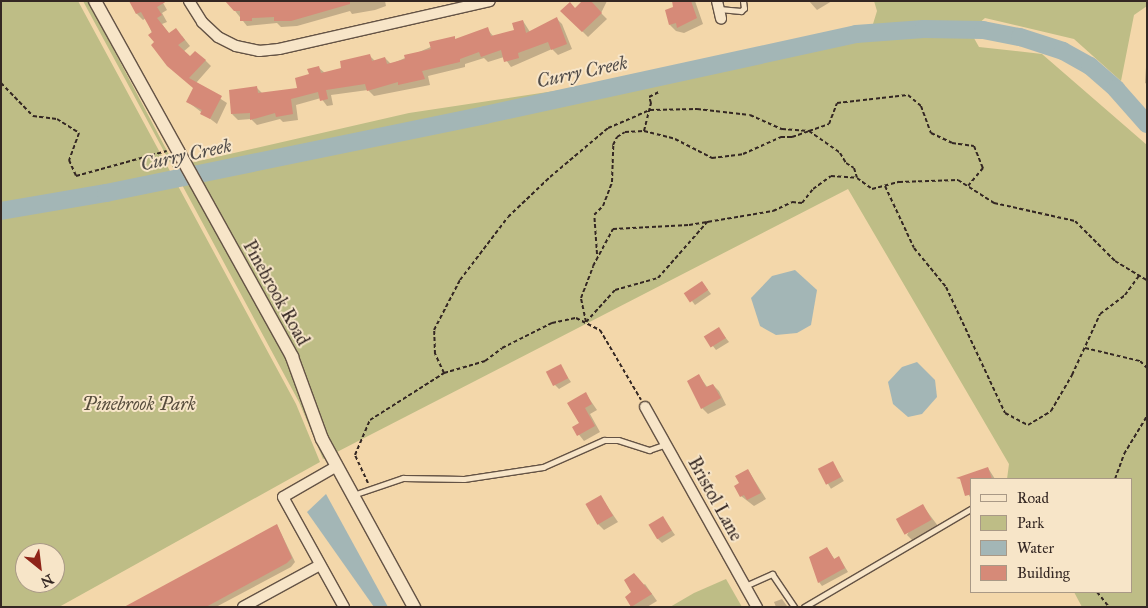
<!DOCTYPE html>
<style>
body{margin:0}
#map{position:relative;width:1148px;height:608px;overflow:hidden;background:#f3d7aa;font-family:"IM FELL Great Primer",serif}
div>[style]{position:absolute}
.green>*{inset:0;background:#bebd86}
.water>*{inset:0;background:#a3b6b6}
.shadow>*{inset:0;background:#0003;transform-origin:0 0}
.river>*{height:18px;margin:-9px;padding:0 9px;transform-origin:9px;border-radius:9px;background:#a3b6b6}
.building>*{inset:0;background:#d68a78;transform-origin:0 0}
.path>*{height:2px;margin-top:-1px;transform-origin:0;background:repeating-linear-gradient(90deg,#342723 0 4px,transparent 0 6.5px)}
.roads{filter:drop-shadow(1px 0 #645345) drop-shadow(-1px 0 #645345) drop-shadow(0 1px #645345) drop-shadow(0 -1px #645345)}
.service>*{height:5px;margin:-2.5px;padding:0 2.5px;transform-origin:2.5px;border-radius:2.5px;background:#f7e5c8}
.minor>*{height:10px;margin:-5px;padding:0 5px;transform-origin:5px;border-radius:5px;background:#f7e5c8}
.tertiary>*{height:12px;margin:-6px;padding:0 6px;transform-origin:6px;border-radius:6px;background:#f7e5c8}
span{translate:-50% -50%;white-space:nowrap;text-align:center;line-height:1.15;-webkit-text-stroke:4px #f7e5c8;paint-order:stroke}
.street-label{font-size:18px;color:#342723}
.park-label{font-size:18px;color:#564c3c;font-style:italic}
.water-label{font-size:19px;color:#504b48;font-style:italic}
.frame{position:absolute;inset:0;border:2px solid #342723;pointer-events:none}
.legend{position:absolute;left:970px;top:478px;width:162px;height:115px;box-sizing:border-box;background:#f7e5c8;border:1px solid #a99986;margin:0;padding:6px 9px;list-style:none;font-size:15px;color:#342723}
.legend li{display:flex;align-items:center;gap:10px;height:25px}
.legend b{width:25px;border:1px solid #a99986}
.north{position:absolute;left:15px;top:543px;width:50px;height:50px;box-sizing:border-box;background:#f7e5c8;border:1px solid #a99986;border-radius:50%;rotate:151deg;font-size:14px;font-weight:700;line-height:20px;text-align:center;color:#342723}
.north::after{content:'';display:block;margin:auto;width:18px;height:22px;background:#8f2418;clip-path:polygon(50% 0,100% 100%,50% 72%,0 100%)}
</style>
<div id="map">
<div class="green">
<div style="clip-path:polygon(evenodd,1px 1px,78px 1px,296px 404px,320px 462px,59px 607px,1px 607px,1px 1px,25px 553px,55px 553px,55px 583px,25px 583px,25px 553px)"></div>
<div style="clip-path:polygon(83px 1px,88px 1px,175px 166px,180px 165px,292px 368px,326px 457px,323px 459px,299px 402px)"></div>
<div style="clip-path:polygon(874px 1px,1147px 1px,1147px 6px,1134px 15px,1121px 81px,1074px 39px,985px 18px,970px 31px,979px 47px,1042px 54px,1147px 145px,1147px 607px,1082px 607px,1074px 592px,1132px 592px,1132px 479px,1007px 479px,1009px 464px,848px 189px,335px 453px,301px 364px,190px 163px,409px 113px,614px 82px,873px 24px,877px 11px)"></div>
<div style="clip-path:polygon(726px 579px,742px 607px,670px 607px,694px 593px)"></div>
</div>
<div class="water">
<div style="clip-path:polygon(795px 270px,817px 290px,811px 325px,797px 333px,776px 335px,760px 326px,751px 298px,772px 276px)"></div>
<div style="clip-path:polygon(917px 362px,935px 380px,937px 397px,922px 414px,908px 417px,893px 404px,888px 382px,902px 367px)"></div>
<div style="clip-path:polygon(326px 494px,388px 607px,374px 607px,307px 512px)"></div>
</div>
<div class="shadow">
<div style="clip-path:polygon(131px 1px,162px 1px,167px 10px,162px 13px,167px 22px,162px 24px,170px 35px,182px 36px,190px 46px,183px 52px,190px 58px,205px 60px,211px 66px,196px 83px,227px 103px,217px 124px,188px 102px,195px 89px,156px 43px,146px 18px,143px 20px,137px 14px)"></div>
<div style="clip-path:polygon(385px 1px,386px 6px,375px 10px,352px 14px,350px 11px,297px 26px,281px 27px,277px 23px,247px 26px,228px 2px)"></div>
<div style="clip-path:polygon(584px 1px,607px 1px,601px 13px,607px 19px,588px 37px,562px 11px,575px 10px)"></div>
<div style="clip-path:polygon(673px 1px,695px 1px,703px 24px,684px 33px,676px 31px,670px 25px,675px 8px)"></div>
<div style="clip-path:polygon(809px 1px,832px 1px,817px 10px)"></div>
<div style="clip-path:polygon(557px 19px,562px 24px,572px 49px,558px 55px,552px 49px,511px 67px,504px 57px,488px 62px,484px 58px,465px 64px,465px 67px,428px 76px,430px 85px,374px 96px,368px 90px,331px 95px,333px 105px,327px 106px,321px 98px,296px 105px,298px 120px,283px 122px,280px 119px,257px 125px,251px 119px,238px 120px,232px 114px,257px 88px,263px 94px,299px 89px,319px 68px,325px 73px,343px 69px,369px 55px,375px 61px,385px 58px,391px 64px,454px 37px,456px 40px,487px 29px,494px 37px,516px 31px,523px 21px,530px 32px)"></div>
<div style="clip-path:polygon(1147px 51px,1147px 84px,1145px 83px)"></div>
<div style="clip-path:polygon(702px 282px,711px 294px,695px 305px,692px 301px)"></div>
<div style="clip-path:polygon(719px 329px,729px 342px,716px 350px,706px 337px)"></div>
<div style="clip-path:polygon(560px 366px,571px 382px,559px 389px,555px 385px)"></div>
<div style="clip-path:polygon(699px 376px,708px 388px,713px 385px,719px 391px,726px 405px,708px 414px,702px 408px)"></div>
<div style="clip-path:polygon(586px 394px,597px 410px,590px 414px,600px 432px,584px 441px,573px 427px,580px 423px)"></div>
<div style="left:833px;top:463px;width:21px;height:15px;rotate:59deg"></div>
<div style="clip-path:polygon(988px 468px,995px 479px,972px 479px,972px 501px,960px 478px)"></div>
<div style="clip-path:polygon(748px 470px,766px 499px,754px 506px,741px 496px,740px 484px)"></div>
<div style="clip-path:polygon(601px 497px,618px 522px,604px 530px,598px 524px)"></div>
<div style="clip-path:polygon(923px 506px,938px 526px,913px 541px,907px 535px)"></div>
<div style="clip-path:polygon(663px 518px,675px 535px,662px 543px,658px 539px)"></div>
<div style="clip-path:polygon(277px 525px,295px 562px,291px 567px,216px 607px,127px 607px)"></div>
<div style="clip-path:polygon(827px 548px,835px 560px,838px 558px,842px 562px,848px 572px,822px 586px,819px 582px)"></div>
<div style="clip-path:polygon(645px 584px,657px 601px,647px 607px,632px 607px,626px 597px)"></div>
<div style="clip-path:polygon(782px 599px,787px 606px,776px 607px,774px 602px)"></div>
</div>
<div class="river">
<div style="left:1px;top:211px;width:107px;rotate:-9.7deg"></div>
<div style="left:106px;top:193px;width:387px;rotate:-11.6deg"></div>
<div style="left:485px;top:115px;width:380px;rotate:-12.3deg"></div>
<div style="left:856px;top:34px;width:68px;rotate:-4.2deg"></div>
<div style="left:924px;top:29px;width:59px;rotate:1deg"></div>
<div style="left:983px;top:30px;width:38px;rotate:11deg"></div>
<div style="left:1020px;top:37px;width:45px;rotate:18deg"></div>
<div style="left:1063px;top:51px;width:31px;rotate:29deg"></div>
<div style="left:1090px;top:66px;width:35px;rotate:41deg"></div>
<div style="left:1116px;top:89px;width:47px;rotate:48.5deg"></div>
</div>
<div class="building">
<div style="clip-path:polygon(129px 1px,167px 1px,157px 7px,162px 15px,157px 18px,169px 33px,176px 28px,185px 40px,178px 45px,190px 56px,195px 51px,206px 60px,189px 78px,222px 96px,210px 119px,200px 114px,202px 110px,186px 102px,193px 88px,167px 66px,151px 45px,154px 42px,148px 35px,152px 32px,141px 12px,136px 14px)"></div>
<div style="clip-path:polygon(225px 1px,350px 1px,350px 4px,291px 21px,274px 21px,274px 17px,252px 18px,252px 21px,240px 21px,240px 11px,234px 11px)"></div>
<div style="clip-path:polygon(582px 1px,591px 1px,602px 13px,582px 32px,560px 11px,570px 2px,575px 8px)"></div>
<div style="clip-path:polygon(672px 1px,691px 1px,697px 18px,677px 28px,676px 23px,669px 25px,665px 10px,673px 7px)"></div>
<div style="clip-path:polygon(557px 17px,567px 44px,551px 50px,548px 42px,518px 53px,519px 58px,504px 62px,501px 50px,481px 57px,479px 52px,460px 59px,460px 62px,422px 71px,425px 79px,398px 85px,398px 82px,367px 91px,365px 84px,326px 90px,328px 99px,320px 101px,318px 92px,291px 99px,293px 114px,276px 117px,275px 113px,250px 120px,250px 113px,231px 114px,229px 90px,257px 86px,258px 93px,297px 88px,295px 78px,309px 74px,307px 69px,319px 66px,321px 73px,341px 68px,340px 61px,370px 54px,372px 61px,385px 57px,387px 64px,405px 59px,404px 55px,431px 49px,429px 42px,455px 36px,455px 39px,488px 27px,491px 36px,514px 30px,512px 23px,523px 20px,526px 33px)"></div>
<div style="left:702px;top:281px;width:11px;height:22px;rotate:56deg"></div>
<div style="left:719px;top:327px;width:13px;height:18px;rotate:58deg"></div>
<div style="left:561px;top:364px;width:16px;height:17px;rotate:63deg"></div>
<div style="clip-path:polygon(699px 374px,706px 387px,713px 384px,721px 398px,701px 409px,687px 381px)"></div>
<div style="clip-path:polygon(586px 392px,592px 404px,585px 408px,595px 426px,577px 436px,572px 427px,579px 423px,567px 403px)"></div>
<div style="left:833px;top:461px;width:18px;height:17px;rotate:63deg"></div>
<div style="clip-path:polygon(988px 467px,992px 479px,972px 479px,972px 494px,965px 496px,960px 479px,956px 478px)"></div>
<div style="clip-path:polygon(748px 469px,761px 493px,747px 500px,744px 495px,740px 497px,734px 486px,739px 483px,735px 476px)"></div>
<div style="left:601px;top:495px;width:24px;height:18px;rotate:60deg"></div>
<div style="left:923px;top:504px;width:18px;height:31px;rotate:61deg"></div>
<div style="left:663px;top:516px;width:17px;height:17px;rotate:59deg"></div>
<div style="clip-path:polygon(277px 524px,292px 558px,287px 563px,206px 607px,124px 607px)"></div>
<div style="clip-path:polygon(827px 547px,834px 559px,839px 556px,845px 568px,818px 583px,809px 557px)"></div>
<div style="clip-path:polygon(634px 573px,652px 594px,631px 607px,625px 597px,631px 592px,624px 580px)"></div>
</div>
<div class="path">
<div style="left:1px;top:83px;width:46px;rotate:45.9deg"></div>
<div style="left:33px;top:116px;width:24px;rotate:7deg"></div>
<div style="left:57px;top:119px;width:26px;rotate:32deg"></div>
<div style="left:79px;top:133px;width:29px;rotate:110deg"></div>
<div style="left:69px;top:160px;width:17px;rotate:66deg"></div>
<div style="left:76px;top:176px;width:94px;rotate:-15.4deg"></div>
<div style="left:644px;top:131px;width:29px;rotate:-76deg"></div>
<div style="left:651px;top:103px;width:6px;rotate:-108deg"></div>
<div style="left:649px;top:97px;width:11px;rotate:-27deg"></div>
<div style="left:885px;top:186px;width:68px;rotate:64.9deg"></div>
<div style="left:914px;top:248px;width:50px;rotate:50.6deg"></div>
<div style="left:946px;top:287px;width:139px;rotate:64.9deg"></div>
<div style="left:1005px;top:413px;width:26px;rotate:28deg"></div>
<div style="left:1028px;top:425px;width:27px;rotate:-31deg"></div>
<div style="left:1051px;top:411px;width:42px;rotate:-59.7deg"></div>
<div style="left:1072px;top:375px;width:67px;rotate:-65.3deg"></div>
<div style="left:1100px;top:314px;width:31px;rotate:-37deg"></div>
<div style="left:1125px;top:295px;width:24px;rotate:-54deg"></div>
<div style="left:597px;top:254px;width:39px;rotate:-94deg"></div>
<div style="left:594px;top:215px;width:13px;rotate:-45deg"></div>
<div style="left:603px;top:206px;width:26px;rotate:-69deg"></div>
<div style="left:612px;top:182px;width:37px;rotate:-88deg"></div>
<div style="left:613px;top:145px;width:9px;rotate:-63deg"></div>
<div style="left:617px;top:137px;width:9px;rotate:-32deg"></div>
<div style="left:625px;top:132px;width:19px;rotate:-3deg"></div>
<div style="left:644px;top:131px;width:32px;rotate:14deg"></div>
<div style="left:675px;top:139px;width:42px;rotate:27.2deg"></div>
<div style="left:712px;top:158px;width:31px;rotate:-7deg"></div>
<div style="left:743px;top:154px;width:42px;rotate:-24.1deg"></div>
<div style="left:781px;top:137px;width:11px"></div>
<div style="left:792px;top:137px;width:18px;rotate:-19deg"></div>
<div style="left:809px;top:131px;width:38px;rotate:35deg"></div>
<div style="left:840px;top:153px;width:12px;rotate:59deg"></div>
<div style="left:846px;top:163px;width:9px;rotate:32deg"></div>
<div style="left:854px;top:168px;width:10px;rotate:73deg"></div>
<div style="left:586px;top:322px;width:25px;rotate:-102deg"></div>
<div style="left:581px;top:298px;width:34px;rotate:-69deg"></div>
<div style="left:593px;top:266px;width:42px;rotate:-61.6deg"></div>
<div style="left:613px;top:229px;width:76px;rotate:-3deg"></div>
<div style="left:689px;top:225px;width:85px;rotate:-9.5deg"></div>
<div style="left:773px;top:211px;width:21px;rotate:-25deg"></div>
<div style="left:792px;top:202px;width:10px;rotate:6deg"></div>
<div style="left:802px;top:203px;width:18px;rotate:-52deg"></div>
<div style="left:813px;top:189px;width:22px;rotate:-36deg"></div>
<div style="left:831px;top:176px;width:26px;rotate:4deg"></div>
<div style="left:857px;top:178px;width:19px;rotate:36deg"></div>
<div style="left:872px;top:189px;width:28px;rotate:-15deg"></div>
<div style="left:899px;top:182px;width:59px;rotate:-1.9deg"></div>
<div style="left:958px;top:180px;width:43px;rotate:32.6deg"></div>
<div style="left:994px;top:203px;width:83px;rotate:12.5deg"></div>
<div style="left:1075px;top:221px;width:57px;rotate:45deg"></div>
<div style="left:1115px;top:261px;width:37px;rotate:31deg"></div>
<div style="left:586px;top:322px;width:43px;rotate:-47.8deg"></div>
<div style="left:615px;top:290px;width:45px;rotate:-15.6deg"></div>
<div style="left:658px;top:278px;width:76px;rotate:-48.7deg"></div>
<div style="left:1085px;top:348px;width:57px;rotate:13.3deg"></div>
<div style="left:1140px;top:361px;width:10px;rotate:45deg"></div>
<div style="left:444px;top:373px;width:21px;rotate:-115deg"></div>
<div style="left:435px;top:354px;width:24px;rotate:-92deg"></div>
<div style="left:434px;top:330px;width:56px;rotate:-62.5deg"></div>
<div style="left:460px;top:280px;width:79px;rotate:-52.7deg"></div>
<div style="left:508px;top:217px;width:58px;rotate:-43.6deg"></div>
<div style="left:550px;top:177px;width:76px;rotate:-40.2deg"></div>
<div style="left:608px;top:128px;width:33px;rotate:-23deg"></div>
<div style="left:638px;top:115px;width:13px;rotate:-23deg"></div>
<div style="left:650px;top:110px;width:47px;rotate:-1.2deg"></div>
<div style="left:697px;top:109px;width:53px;rotate:6.5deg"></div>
<div style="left:750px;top:115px;width:35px;rotate:24deg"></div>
<div style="left:782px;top:129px;width:27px;rotate:4deg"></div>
<div style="left:809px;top:131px;width:21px;rotate:-19deg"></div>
<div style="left:829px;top:124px;width:22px;rotate:-69deg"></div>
<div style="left:837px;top:103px;width:71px;rotate:-6.4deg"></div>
<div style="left:908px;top:95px;width:17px;rotate:40deg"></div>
<div style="left:921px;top:106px;width:29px;rotate:70deg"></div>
<div style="left:931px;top:133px;width:23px;rotate:25deg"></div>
<div style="left:952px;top:143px;width:22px;rotate:8deg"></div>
<div style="left:974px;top:146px;width:24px;rotate:68deg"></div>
<div style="left:983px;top:168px;width:23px;rotate:130deg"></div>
<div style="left:1115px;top:479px;width:27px;rotate:-70deg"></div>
<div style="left:1124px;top:454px;width:44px;rotate:-58.8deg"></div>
<div style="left:368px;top:483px;width:31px;rotate:-115deg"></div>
<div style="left:355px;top:455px;width:38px;rotate:-67deg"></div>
<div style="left:370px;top:420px;width:88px;rotate:-32.4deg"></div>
<div style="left:444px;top:373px;width:43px;rotate:-16.3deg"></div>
<div style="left:485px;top:361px;width:21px;rotate:-37deg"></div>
<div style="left:502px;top:348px;width:56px;rotate:-26.6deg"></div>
<div style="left:552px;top:323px;width:25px;rotate:-12deg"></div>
<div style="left:576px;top:318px;width:27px;rotate:27deg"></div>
<div style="left:600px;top:330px;width:81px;rotate:59.6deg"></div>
<div style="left:1097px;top:592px;width:19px;rotate:51deg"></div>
</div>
<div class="roads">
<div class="service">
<div style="left:719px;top:9px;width:22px;rotate:5deg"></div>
<div style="left:741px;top:11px;width:4px;rotate:-45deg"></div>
<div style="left:744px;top:8px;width:7px;rotate:-98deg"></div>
<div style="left:353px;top:495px;width:53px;rotate:-18.8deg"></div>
<div style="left:403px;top:478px;width:61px;rotate:0.9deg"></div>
<div style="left:464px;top:479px;width:80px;rotate:-8.6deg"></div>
<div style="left:543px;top:467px;width:67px;rotate:-23.9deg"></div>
<div style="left:604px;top:440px;width:14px"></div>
<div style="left:618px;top:440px;width:33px;rotate:18deg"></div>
<div style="left:649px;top:450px;width:18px;rotate:-19deg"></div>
<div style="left:745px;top:586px;width:30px;rotate:-24deg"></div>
<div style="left:772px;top:574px;width:40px;rotate:56deg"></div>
<div style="left:804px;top:607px;width:195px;rotate:-30.5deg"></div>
</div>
<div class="minor">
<div style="left:189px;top:1px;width:25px;rotate:58deg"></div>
<div style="left:202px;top:22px;width:22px;rotate:43deg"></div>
<div style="left:218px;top:37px;width:20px;rotate:27deg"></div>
<div style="left:236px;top:46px;width:24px;rotate:12deg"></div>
<div style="left:259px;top:51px;width:20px;rotate:-6deg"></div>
<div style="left:279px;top:49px;width:216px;rotate:-12.8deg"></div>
<div style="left:717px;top:1px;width:18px;rotate:77deg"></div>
<div style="left:645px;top:407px;width:229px;rotate:60.8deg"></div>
<div style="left:337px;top:466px;width:62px;rotate:150.1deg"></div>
<div style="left:283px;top:497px;width:126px;rotate:61deg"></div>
<div style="left:243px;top:607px;width:88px;rotate:-28.6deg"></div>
</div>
<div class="tertiary">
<div style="left:95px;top:1px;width:407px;rotate:61deg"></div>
<div style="left:292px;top:357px;width:87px;rotate:69.9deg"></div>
<div style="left:322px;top:439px;width:192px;rotate:61.3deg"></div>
</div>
</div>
<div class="street-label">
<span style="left:276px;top:293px;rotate:61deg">Pinebrook Road</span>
<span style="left:715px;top:499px;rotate:61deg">Bristol Lane</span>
</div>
<div class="park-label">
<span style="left:139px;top:404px">Pinebrook Park</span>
</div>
<div class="water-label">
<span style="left:582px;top:72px;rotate:-12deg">Curry Creek</span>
<span style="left:186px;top:155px;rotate:-12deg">Curry Creek</span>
</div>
<div class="frame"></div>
<ul class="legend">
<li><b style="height:6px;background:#f7e5c8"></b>Road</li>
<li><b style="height:14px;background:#bebd86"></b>Park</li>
<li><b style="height:14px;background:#a3b6b6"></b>Water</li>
<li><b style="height:14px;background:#d68a78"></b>Building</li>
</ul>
<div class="north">N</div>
</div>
